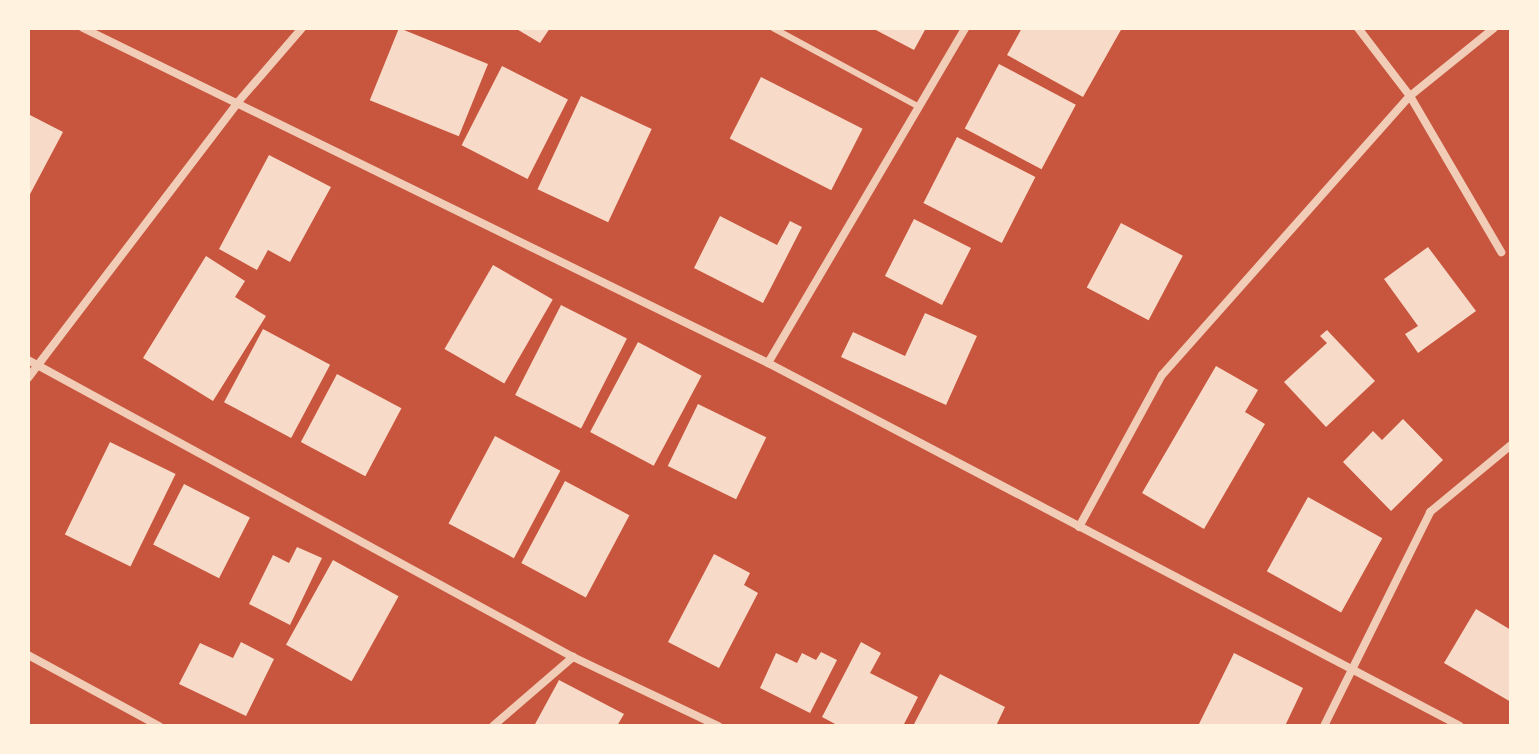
<!DOCTYPE html>
<style>
body{margin:0}
#map{position:relative;width:1539px;height:754px;overflow:hidden;background:#c8553d;font-family:"Fira Sans",sans-serif}
div>[style]{position:absolute}
.building>*{inset:0;background:#f7dbc8;transform-origin:0 0}
.service>*{height:6px;margin:-3px;padding:0 3px;transform-origin:3px;border-radius:3px;background:#f1ccb7}
.minor>*{height:8px;margin:-4px;padding:0 4px;transform-origin:4px;border-radius:4px;background:#f1ccb7}
span{translate:-50% -50%;white-space:nowrap;text-align:center;line-height:1.15;-webkit-text-stroke:7px #fff3e0;paint-order:stroke}
.frame{position:absolute;inset:0;border:30px solid #fff3e0;pointer-events:none}
</style>
<div id="map">
<div class="building">
<div style="left:399px;top:28px;width:96px;height:78px;rotate:22deg"></div>
<div style="clip-path:polygon(515px 28px,550px 28px,540px 43px)"></div>
<div style="clip-path:polygon(872px 28px,926px 28px,914px 50px)"></div>
<div style="clip-path:polygon(1022px 28px,1122px 28px,1083px 97px,1007px 55px)"></div>
<div style="left:999px;top:64px;width:87px;height:73px;rotate:28deg"></div>
<div style="left:502px;top:66px;width:74px;height:89px;rotate:27deg"></div>
<div style="left:761px;top:77px;width:114px;height:69px;rotate:27deg"></div>
<div style="left:581px;top:96px;width:78px;height:103px;rotate:25deg"></div>
<div style="clip-path:polygon(28px 114px,63px 132px,28px 198px)"></div>
<div style="left:957px;top:137px;width:88px;height:74px;rotate:27deg"></div>
<div style="clip-path:polygon(269px 155px,331px 187px,290px 262px,268px 250px,257px 270px,219px 249px)"></div>
<div style="clip-path:polygon(720px 216px,777px 245px,790px 221px,802px 227px,763px 303px,694px 268px)"></div>
<div style="left:914px;top:219px;width:64px;height:64px;rotate:27deg"></div>
<div style="left:1121px;top:223px;width:70px;height:73px;rotate:28deg"></div>
<div style="clip-path:polygon(1428px 247px,1476px 311px,1418px 353px,1405px 334px,1418px 326px,1384px 279px)"></div>
<div style="clip-path:polygon(206px 256px,245px 281px,235px 297px,266px 316px,213px 401px,143px 358px)"></div>
<div style="left:493px;top:265px;width:69px;height:97px;rotate:30deg"></div>
<div style="left:561px;top:305px;width:74px;height:101px;rotate:27deg"></div>
<div style="clip-path:polygon(925px 313px,977px 336px,946px 405px,841px 357px,853px 332px,905px 356px)"></div>
<div style="left:263px;top:329px;width:76px;height:83px;rotate:28deg"></div>
<div style="clip-path:polygon(1327px 330px,1375px 381px,1326px 427px,1284px 382px,1327px 343px,1320px 336px)"></div>
<div style="left:638px;top:342px;width:72px;height:102px;rotate:28deg"></div>
<div style="clip-path:polygon(1216px 366px,1258px 390px,1245px 412px,1265px 424px,1204px 529px,1142px 493px)"></div>
<div style="left:337px;top:374px;width:73px;height:77px;rotate:28deg"></div>
<div style="left:698px;top:404px;width:76px;height:69px;rotate:26deg"></div>
<div style="clip-path:polygon(1403px 419px,1443px 460px,1391px 511px,1343px 462px,1373px 431px,1382px 440px)"></div>
<div style="left:495px;top:436px;width:74px;height:99px;rotate:28deg"></div>
<div style="left:110px;top:442px;width:73px;height:103px;rotate:26deg"></div>
<div style="left:565px;top:481px;width:73px;height:93px;rotate:28deg"></div>
<div style="left:184px;top:484px;width:74px;height:68px;rotate:27deg"></div>
<div style="left:1308px;top:497px;width:85px;height:85px;rotate:29deg"></div>
<div style="clip-path:polygon(297px 547px,322px 558px,290px 625px,249px 604px,273px 555px,289px 563px)"></div>
<div style="clip-path:polygon(714px 554px,750px 573px,744px 585px,758px 593px,719px 668px,668px 642px)"></div>
<div style="left:333px;top:560px;width:75px;height:97px;rotate:29deg"></div>
<div style="clip-path:polygon(1476px 609px,1511px 630px,1511px 702px,1444px 663px)"></div>
<div style="clip-path:polygon(241px 642px,274px 659px,246px 716px,179px 684px,200px 643px,233px 658px)"></div>
<div style="clip-path:polygon(861px 642px,881px 653px,870px 673px,918px 697px,903px 726px,839px 726px,822px 717px)"></div>
<div style="clip-path:polygon(821px 652px,837px 660px,810px 713px,760px 688px,776px 653px,797px 663px,802px 653px,816px 660px)"></div>
<div style="clip-path:polygon(1234px 653px,1303px 688px,1285px 726px,1198px 726px)"></div>
<div style="clip-path:polygon(940px 674px,1005px 707px,996px 726px,913px 726px)"></div>
<div style="clip-path:polygon(559px 680px,624px 714px,617px 726px,534px 726px)"></div>
</div>
<div class="service">
<div style="left:773px;top:28px;width:166px;rotate:28.4deg"></div>
</div>
<div class="minor">
<div style="left:83px;top:28px;width:763px;rotate:26.06deg"></div>
<div style="left:768px;top:363px;width:389px;rotate:-59.5deg"></div>
<div style="left:1358px;top:28px;width:86px;rotate:52.6deg"></div>
<div style="left:1410px;top:96px;width:181px;rotate:59.7deg"></div>
<div style="left:28px;top:360px;width:621px;rotate:28.59deg"></div>
<div style="left:768px;top:363px;width:781px;rotate:27.68deg"></div>
<div style="left:28px;top:378px;width:347px;rotate:-52.7deg"></div>
<div style="left:238px;top:102px;width:98px;rotate:-49.1deg"></div>
<div style="left:1079px;top:527px;width:173px;rotate:-61.4deg"></div>
<div style="left:1162px;top:375px;width:373px;rotate:-48.4deg"></div>
<div style="left:1410px;top:96px;width:108px;rotate:-39deg"></div>
<div style="left:28px;top:655px;width:149px;rotate:28.5deg"></div>
<div style="left:493px;top:726px;width:106px;rotate:-40.8deg"></div>
<div style="left:573px;top:657px;width:161px;rotate:25.4deg"></div>
<div style="left:1324px;top:726px;width:239px;rotate:-63.6deg"></div>
<div style="left:1430px;top:512px;width:105px;rotate:-39.6deg"></div>
</div>
<div class="frame"></div>
</div>
